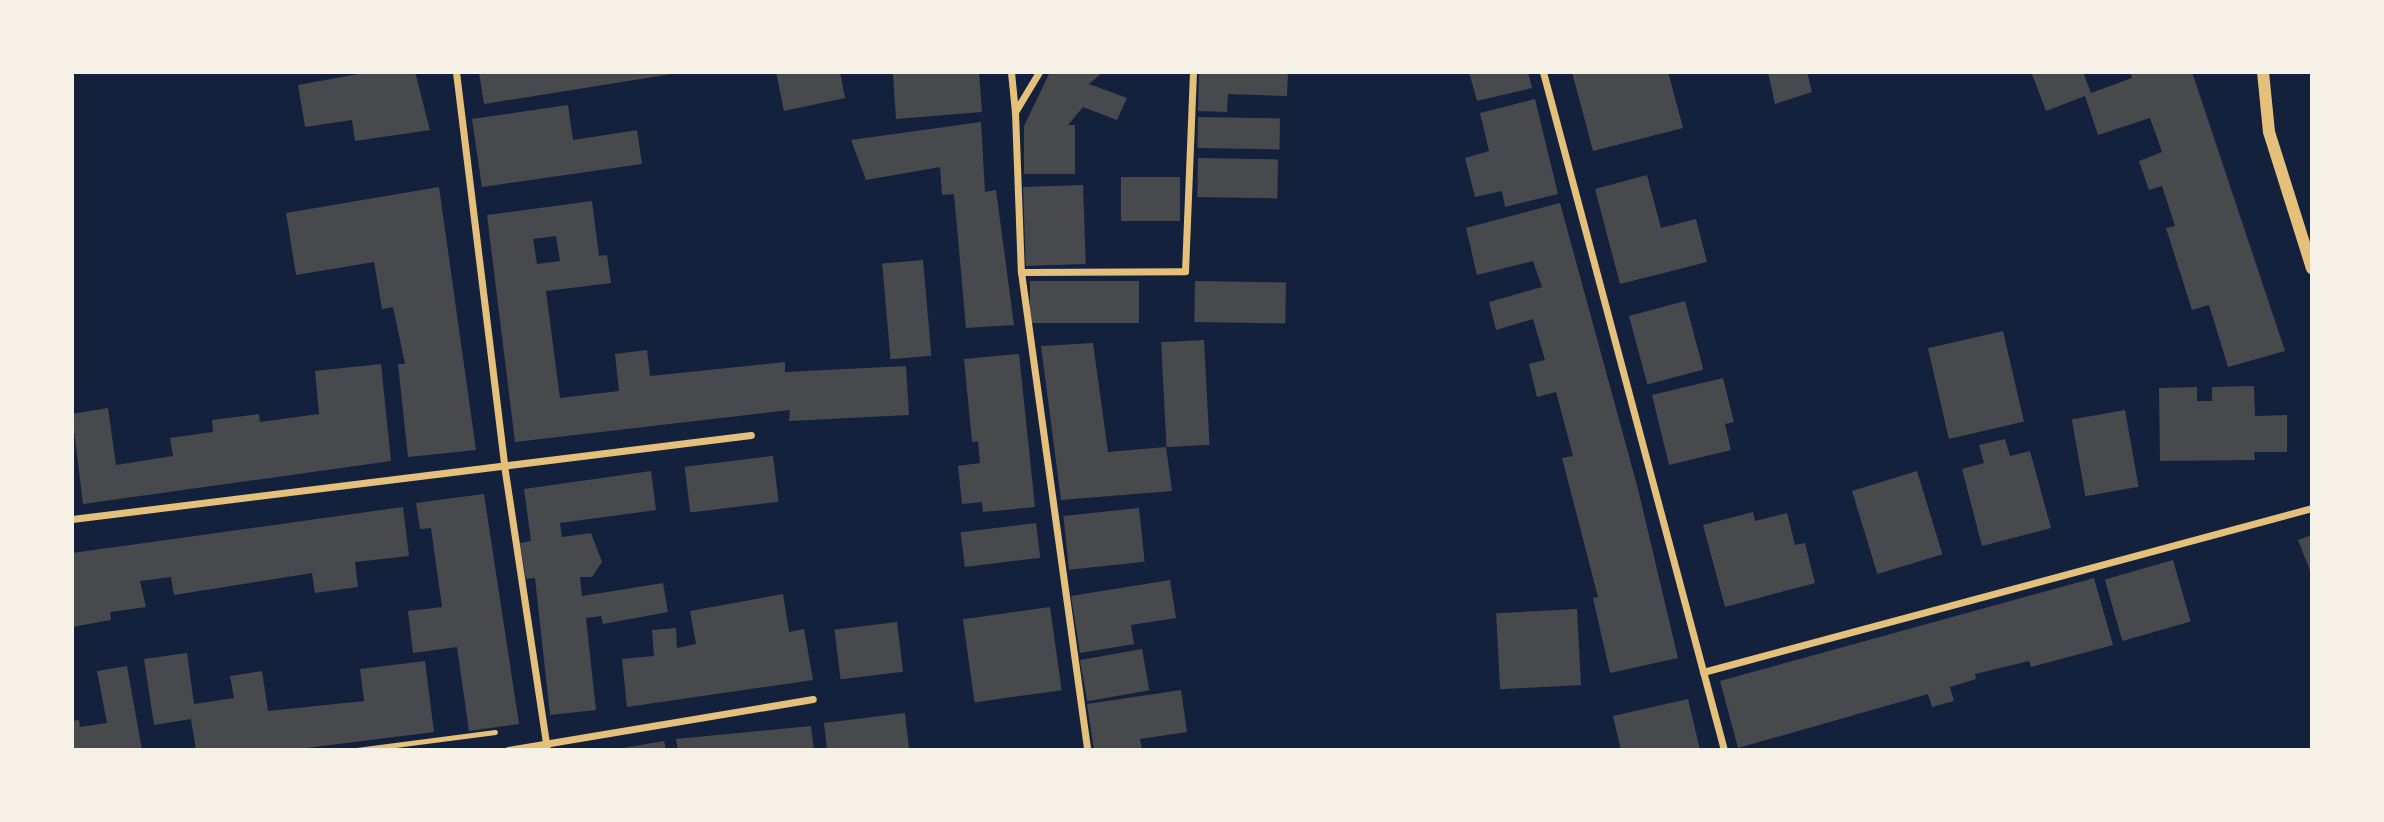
<!DOCTYPE html>
<style>
body{margin:0}
#map{position:relative;width:2384px;height:822px;overflow:hidden;background:#14213d;font-family:Raleway,sans-serif}
div>[style]{position:absolute}
.building>*{inset:0;background:#48494c;transform-origin:0 0}
.path>*{height:4.5px;margin:-2.25px;padding:0 2.25px;transform-origin:2.25px;border-radius:2.25px;background:#e5c07b}
.minor>*{height:7px;margin:-3.5px;padding:0 3.5px;transform-origin:3.5px;border-radius:3.5px;background:#e5c07b}
.tertiary>*{height:12px;margin:-6px;padding:0 6px;transform-origin:6px;border-radius:6px;background:#e5c07b}
span{translate:-50% -50%;white-space:nowrap;text-align:center;line-height:1.15;-webkit-text-stroke:6px #f6f1e7;paint-order:stroke}
.frame{position:absolute;inset:0;border:74px solid #f6f1e7;pointer-events:none}
</style>
<div id="map">
<div class="building">
<div style="clip-path:polygon(369px 72px,415px 72px,430px 130px,355px 141px,352px 120px,305px 127px,298px 85px)"></div>
<div style="clip-path:polygon(479px 72px,678px 72px,678px 73px,484px 104px)"></div>
<div style="clip-path:polygon(776px 72px,840px 72px,845px 98px,784px 111px)"></div>
<div style="clip-path:polygon(924px 72px,979px 72px,982px 112px,896px 119px,893px 74px)"></div>
<div style="clip-path:polygon(1050px 72px,1103px 72px,1089px 84px,1127px 98px,1117px 120px,1083px 107px,1068px 125px,1075px 125px,1075px 174px,1024px 174px,1024px 126px)"></div>
<div style="clip-path:polygon(1199px 72px,1288px 72px,1287px 96px,1228px 94px,1227px 112px,1198px 111px)"></div>
<div style="clip-path:polygon(1469px 72px,1528px 72px,1532px 88px,1477px 101px)"></div>
<div style="clip-path:polygon(1572px 72px,1668px 72px,1683px 128px,1593px 151px)"></div>
<div style="clip-path:polygon(1768px 72px,1807px 72px,1812px 92px,1775px 104px)"></div>
<div style="clip-path:polygon(2031px 72px,2083px 72px,2091px 93px,2132px 78px,2130px 72px,2192px 72px,2285px 351px,2228px 367px,2209px 305px,2192px 310px,2166px 228px,2175px 226px,2162px 186px,2149px 190px,2139px 161px,2162px 152px,2150px 118px,2098px 135px,2085px 96px,2046px 111px)"></div>
<div style="clip-path:polygon(1535px 99px,1558px 194px,1505px 207px,1502px 191px,1475px 197px,1465px 158px,1489px 151px,1480px 113px)"></div>
<div style="clip-path:polygon(568px 105px,573px 140px,637px 130px,642px 164px,482px 187px,472px 119px)"></div>
<div style="left:1198px;top:117px;width:82px;height:31px;rotate:1deg"></div>
<div style="clip-path:polygon(981px 122px,985px 192px,996px 190px,1014px 325px,966px 328px,954px 194px,942px 195px,940px 167px,866px 180px,851px 140px)"></div>
<div style="left:1198px;top:158px;width:80px;height:39px;rotate:1deg"></div>
<div style="clip-path:polygon(1647px 175px,1661px 228px,1696px 219px,1707px 262px,1620px 284px,1595px 189px)"></div>
<div style="left:1121px;top:177px;width:59px;height:44px"></div>
<div style="left:1083px;top:185px;width:79px;height:60px;rotate:88deg"></div>
<div style="clip-path:polygon(439px 187px,476px 450px,408px 457px,398px 364px,405px 364px,393px 307px,382px 309px,374px 262px,296px 275px,286px 213px)"></div>
<div style="clip-path:polygon(evenodd,592px 201px,599px 256px,607px 255px,611px 283px,546px 291px,560px 398px,619px 391px,615px 354px,647px 350px,650px 376px,785px 362px,785px 372px,906px 366px,909px 415px,789px 421px,790px 410px,515px 442px,487px 215px,592px 201px,556px 236px,560px 261px,537px 264px,533px 239px,556px 236px)"></div>
<div style="clip-path:polygon(1560px 203px,1638px 489px,1678px 658px,1610px 673px,1593px 598px,1598px 597px,1562px 458px,1573px 456px,1556px 392px,1537px 397px,1529px 364px,1545px 360px,1533px 319px,1496px 330px,1489px 302px,1542px 287px,1533px 261px,1477px 275px,1466px 228px)"></div>
<div style="left:923px;top:260px;width:96px;height:41px;rotate:85deg"></div>
<div style="left:1030px;top:281px;width:109px;height:42px"></div>
<div style="left:1195px;top:281px;width:91px;height:41px;rotate:1deg"></div>
<div style="left:1685px;top:301px;width:71px;height:58px;rotate:75deg"></div>
<div style="left:2003px;top:331px;width:93px;height:77px;rotate:77deg"></div>
<div style="left:1204px;top:340px;width:105px;height:43px;rotate:87deg"></div>
<div style="clip-path:polygon(1093px 343px,1108px 452px,1166px 447px,1172px 491px,1061px 500px,1041px 346px)"></div>
<div style="clip-path:polygon(1019px 354px,1035px 507px,983px 512px,982px 502px,962px 504px,958px 466px,980px 463px,978px 441px,972px 442px,964px 359px)"></div>
<div style="clip-path:polygon(381px 364px,391px 461px,83px 504px,72px 414px,108px 408px,116px 465px,173px 456px,170px 438px,213px 432px,212px 420px,259px 414px,260px 422px,319px 414px,315px 371px)"></div>
<div style="clip-path:polygon(1723px 378px,1734px 422px,1725px 424px,1731px 450px,1669px 465px,1652px 395px)"></div>
<div style="clip-path:polygon(2254px 386px,2255px 416px,2287px 415px,2287px 452px,2254px 452px,2255px 460px,2160px 461px,2159px 388px,2197px 387px,2197px 401px,2212px 401px,2212px 387px)"></div>
<div style="left:2125px;top:410px;width:78px;height:54px;rotate:80deg"></div>
<div style="clip-path:polygon(2005px 439px,2010px 456px,2030px 451px,2051px 528px,1982px 546px,1962px 469px,1984px 463px,1979px 445px)"></div>
<div style="left:773px;top:456px;width:46px;height:89px;rotate:83deg"></div>
<div style="clip-path:polygon(651px 471px,656px 510px,560px 523px,562px 537px,591px 533px,602px 562px,592px 577px,580px 577px,582px 596px,663px 583px,668px 612px,603px 624px,601px 616px,586px 618px,596px 710px,550px 715px,535px 578px,526px 579px,520px 543px,531px 541px,524px 489px)"></div>
<div style="left:1917px;top:471px;width:87px;height:68px;rotate:73deg"></div>
<div style="clip-path:polygon(484px 494px,519px 724px,469px 731px,457px 647px,413px 653px,408px 611px,442px 607px,431px 528px,420px 529px,416px 503px)"></div>
<div style="clip-path:polygon(403px 507px,409px 556px,355px 562px,358px 587px,315px 593px,312px 573px,174px 595px,171px 577px,140px 581px,146px 607px,110px 612px,111px 620px,72px 627px,72px 553px)"></div>
<div style="left:1139px;top:508px;width:54px;height:76px;rotate:84deg"></div>
<div style="clip-path:polygon(1753px 512px,1755px 521px,1787px 513px,1795px 545px,1805px 543px,1815px 583px,1725px 607px,1703px 525px)"></div>
<div style="left:1036px;top:523px;width:35px;height:76px;rotate:83deg"></div>
<div style="clip-path:polygon(2312px 535px,2312px 576px,2298px 540px)"></div>
<div style="left:2173px;top:560px;width:64px;height:71px;rotate:74deg"></div>
<div style="clip-path:polygon(2094px 578px,2113px 645px,2031px 667px,2029px 661px,1975px 674px,1976px 679px,1950px 687px,1954px 701px,1932px 707px,1928px 694px,1738px 748px,1720px 681px)"></div>
<div style="clip-path:polygon(1170px 580px,1176px 618px,1131px 625px,1134px 644px,1080px 653px,1071px 596px)"></div>
<div style="clip-path:polygon(783px 594px,789px 632px,804px 629px,813px 680px,627px 707px,622px 659px,654px 656px,652px 630px,676px 628px,677px 648px,696px 644px,690px 611px)"></div>
<div style="left:1050px;top:607px;width:84px;height:88px;rotate:82deg"></div>
<div style="left:1577px;top:609px;width:76px;height:81px;rotate:87deg"></div>
<div style="left:897px;top:622px;width:50px;height:63px;rotate:83deg"></div>
<div style="left:1142px;top:649px;width:42px;height:63px;rotate:80deg"></div>
<div style="clip-path:polygon(187px 653px,194px 704px,234px 698px,230px 676px,262px 671px,268px 711px,364px 701px,360px 669px,425px 661px,434px 732px,290px 750px,196px 750px,191px 719px,154px 725px,144px 659px)"></div>
<div style="clip-path:polygon(127px 666px,142px 750px,72px 750px,72px 721px,79px 720px,80px 727px,107px 723px,97px 671px)"></div>
<div style="clip-path:polygon(1181px 690px,1187px 732px,1140px 739px,1142px 750px,1094px 750px,1087px 704px)"></div>
<div style="clip-path:polygon(1688px 699px,1700px 750px,1621px 750px,1613px 716px)"></div>
<div style="clip-path:polygon(905px 713px,909px 750px,827px 750px,824px 723px)"></div>
<div style="clip-path:polygon(811px 726px,814px 750px,678px 750px,676px 739px)"></div>
<div style="clip-path:polygon(664px 741px,666px 750px,618px 750px,618px 749px)"></div>
</div>
<div class="path">
<div style="left:357px;top:750px;width:139px;rotate:-7.4deg"></div>
</div>
<div class="minor">
<div style="left:456px;top:72px;width:396px;rotate:83deg"></div>
<div style="left:504px;top:465px;width:288px;rotate:81.4deg"></div>
<div style="left:1011px;top:72px;width:40px;rotate:84.3deg"></div>
<div style="left:1015px;top:112px;width:47px;rotate:-59deg"></div>
<div style="left:1543px;top:72px;width:702px;rotate:75.05deg"></div>
<div style="left:1015px;top:112px;width:160px;rotate:87.9deg"></div>
<div style="left:1021px;top:272px;width:483px;rotate:82.1deg"></div>
<div style="left:1021px;top:272px;width:164px;rotate:-0.3deg"></div>
<div style="left:1185px;top:271px;width:199px;rotate:-87.7deg"></div>
<div style="left:72px;top:519px;width:684px;rotate:-7.05deg"></div>
<div style="left:1703px;top:672px;width:631px;rotate:-15.07deg"></div>
<div style="left:508px;top:750px;width:309px;rotate:-9.5deg"></div>
</div>
<div class="tertiary">
<div style="left:2263px;top:72px;width:60px;rotate:84.3deg"></div>
<div style="left:2269px;top:132px;width:143px;rotate:72.5deg"></div>
</div>
<div class="frame"></div>
</div>
